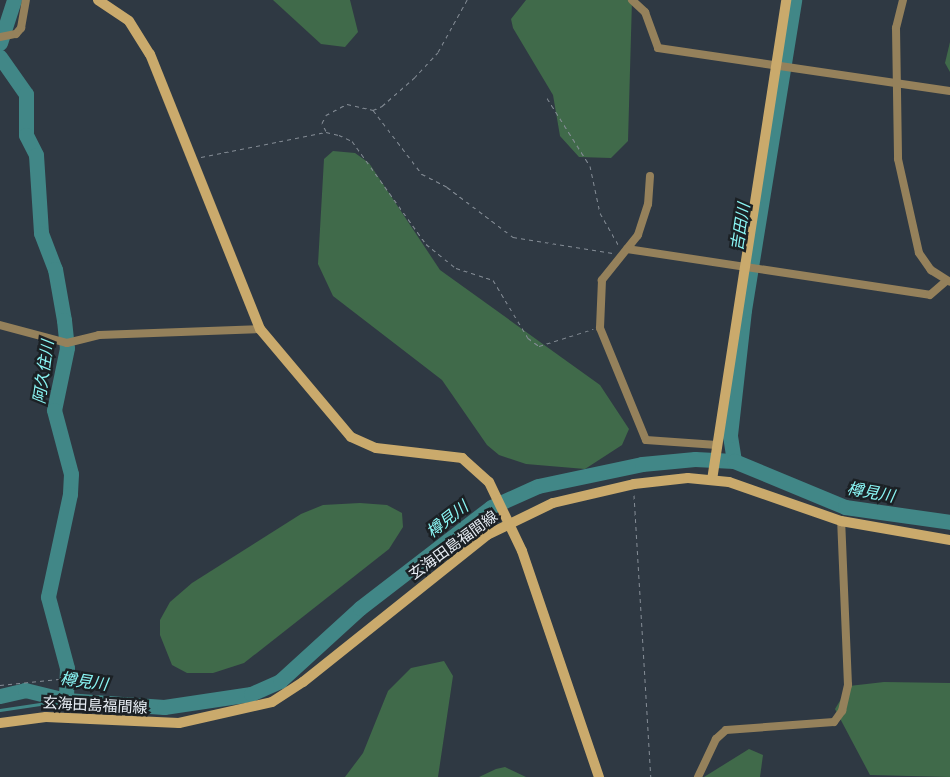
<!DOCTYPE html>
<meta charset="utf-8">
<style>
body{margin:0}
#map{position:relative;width:950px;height:777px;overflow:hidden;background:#2f3943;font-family:"Archivo Narrow","Noto Sans JP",sans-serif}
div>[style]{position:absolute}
.forest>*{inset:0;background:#406a4a}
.stream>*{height:2.5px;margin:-1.25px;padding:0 1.25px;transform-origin:1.25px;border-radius:1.25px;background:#418787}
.river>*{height:15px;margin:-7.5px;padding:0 7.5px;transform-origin:7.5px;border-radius:7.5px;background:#418787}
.path>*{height:1px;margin-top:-0.5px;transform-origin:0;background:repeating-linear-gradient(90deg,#848c95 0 4px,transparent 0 8px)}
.street>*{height:8px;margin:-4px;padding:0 4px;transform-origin:4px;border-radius:4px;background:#95815b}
.secondary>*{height:10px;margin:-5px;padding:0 5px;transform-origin:5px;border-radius:5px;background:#caaa6c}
span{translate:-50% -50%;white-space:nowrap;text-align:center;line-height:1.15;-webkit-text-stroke:5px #1b2024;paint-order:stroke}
.street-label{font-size:15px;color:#e7edf4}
.water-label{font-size:16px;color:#8bf7f6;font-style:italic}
</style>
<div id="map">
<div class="forest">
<div style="clip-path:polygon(273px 0,350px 0,358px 32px,345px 47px,321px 44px)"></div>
<div style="clip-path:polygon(526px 0,632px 0,628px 141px,611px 158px,579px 157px,560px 136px,553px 95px,513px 28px,511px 19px)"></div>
<div style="clip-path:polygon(950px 42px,950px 72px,945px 63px)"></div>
<div style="clip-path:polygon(333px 151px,355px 153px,369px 163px,440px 270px,600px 385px,629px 429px,622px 445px,585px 469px,526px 464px,499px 455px,487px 445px,442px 380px,333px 296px,318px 264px,324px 159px)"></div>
<div style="clip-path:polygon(360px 503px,387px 505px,402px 513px,403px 527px,389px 549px,244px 663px,213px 673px,187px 673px,172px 665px,160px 635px,160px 620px,170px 602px,192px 583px,301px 514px,323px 505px)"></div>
<div style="clip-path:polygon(444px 661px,453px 676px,438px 777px,345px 777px,363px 753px,388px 691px,411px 668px)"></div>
<div style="clip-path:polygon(884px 682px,950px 683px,950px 777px,870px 775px,835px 709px,849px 686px)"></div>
<div style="clip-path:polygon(749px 749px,763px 755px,760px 777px,704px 777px)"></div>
<div style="clip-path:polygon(505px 767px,526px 777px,479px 777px,496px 769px)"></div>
</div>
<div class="stream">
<div style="left:0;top:710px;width:67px;rotate:-8.6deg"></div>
</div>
<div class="river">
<div style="left:0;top:43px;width:45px;rotate:-72deg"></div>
<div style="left:0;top:57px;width:45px;rotate:54.9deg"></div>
<div style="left:26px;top:94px;width:41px;rotate:90deg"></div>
<div style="left:26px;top:135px;width:22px;rotate:63deg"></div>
<div style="left:36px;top:155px;width:78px;rotate:86.3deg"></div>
<div style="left:41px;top:233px;width:39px;rotate:69deg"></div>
<div style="left:55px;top:269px;width:52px;rotate:80deg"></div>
<div style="left:64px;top:320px;width:28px;rotate:84deg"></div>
<div style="left:67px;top:348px;width:63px;rotate:101.8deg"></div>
<div style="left:54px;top:410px;width:66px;rotate:75.1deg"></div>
<div style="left:71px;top:474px;width:20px;rotate:93deg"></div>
<div style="left:70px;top:494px;width:105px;rotate:102.1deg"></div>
<div style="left:48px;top:597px;width:73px;rotate:75deg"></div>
<div style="left:67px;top:668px;width:32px;rotate:92deg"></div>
<div style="left:734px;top:461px;width:26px;rotate:-99deg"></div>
<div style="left:730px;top:435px;width:126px;rotate:-83.6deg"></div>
<div style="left:744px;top:310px;width:314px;rotate:-80.8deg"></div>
<div style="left:0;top:696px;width:26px;rotate:-13deg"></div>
<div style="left:25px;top:690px;width:42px;rotate:13.7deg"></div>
<div style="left:66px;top:700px;width:98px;rotate:4.1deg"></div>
<div style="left:164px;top:707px;width:88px;rotate:-8.5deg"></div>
<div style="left:251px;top:694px;width:32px;rotate:-24deg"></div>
<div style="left:280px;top:681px;width:108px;rotate:-42.4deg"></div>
<div style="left:360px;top:608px;width:165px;rotate:-37.6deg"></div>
<div style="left:491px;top:507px;width:51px;rotate:-24.1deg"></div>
<div style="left:538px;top:486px;width:106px;rotate:-11.9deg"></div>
<div style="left:642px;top:464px;width:53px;rotate:-5.4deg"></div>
<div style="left:695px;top:459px;width:39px;rotate:3deg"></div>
<div style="left:734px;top:461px;width:120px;rotate:22.5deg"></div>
<div style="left:845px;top:507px;width:106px;rotate:8.1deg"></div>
</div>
<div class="path">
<div style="left:547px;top:98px;width:80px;rotate:57.7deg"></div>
<div style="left:590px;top:166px;width:48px;rotate:78deg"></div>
<div style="left:600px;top:213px;width:38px;rotate:60deg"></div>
<div style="left:373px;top:110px;width:81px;rotate:52.6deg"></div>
<div style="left:422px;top:174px;width:28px;rotate:27deg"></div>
<div style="left:447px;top:187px;width:83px;rotate:37.1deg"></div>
<div style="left:513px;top:237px;width:101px;rotate:9.1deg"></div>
<div style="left:326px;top:131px;width:9px;rotate:-117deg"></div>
<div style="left:322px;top:123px;width:9px;rotate:-63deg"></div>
<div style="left:326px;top:115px;width:24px;rotate:-28deg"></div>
<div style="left:347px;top:104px;width:27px;rotate:13deg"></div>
<div style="left:373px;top:110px;width:10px;rotate:-24deg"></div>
<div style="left:382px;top:106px;width:43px;rotate:-41.2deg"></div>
<div style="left:414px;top:78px;width:35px;rotate:-47deg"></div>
<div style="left:438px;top:52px;width:60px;rotate:-60.9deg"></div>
<div style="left:201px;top:157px;width:127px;rotate:-11.3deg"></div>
<div style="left:326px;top:132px;width:13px;rotate:13deg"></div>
<div style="left:339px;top:135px;width:14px;rotate:25deg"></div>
<div style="left:352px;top:141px;width:127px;rotate:54.3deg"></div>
<div style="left:426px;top:244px;width:38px;rotate:39deg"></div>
<div style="left:456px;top:268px;width:39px;rotate:18deg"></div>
<div style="left:493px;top:280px;width:68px;rotate:58.9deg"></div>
<div style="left:528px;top:338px;width:14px;rotate:36deg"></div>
<div style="left:539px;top:346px;width:57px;rotate:-17.5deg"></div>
<div style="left:634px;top:495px;width:283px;rotate:86.6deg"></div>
<div style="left:0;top:685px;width:59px;rotate:-5.8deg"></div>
</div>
<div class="street">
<div style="left:632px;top:0;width:18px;rotate:43deg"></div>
<div style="left:645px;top:12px;width:38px;rotate:70deg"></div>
<div style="left:658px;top:48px;width:295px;rotate:8.4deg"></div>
<div style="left:903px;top:0;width:29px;rotate:104deg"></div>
<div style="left:896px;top:28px;width:131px;rotate:89.1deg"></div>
<div style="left:898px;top:159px;width:96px;rotate:77.4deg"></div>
<div style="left:919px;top:253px;width:21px;rotate:55deg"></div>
<div style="left:931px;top:270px;width:22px;rotate:32deg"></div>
<div style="left:0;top:37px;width:16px;rotate:-11deg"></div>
<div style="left:16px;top:34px;width:8px;rotate:-50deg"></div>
<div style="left:21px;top:28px;width:28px;rotate:-80deg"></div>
<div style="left:650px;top:176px;width:28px;rotate:94deg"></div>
<div style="left:648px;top:204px;width:33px;rotate:108deg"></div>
<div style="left:638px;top:235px;width:58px;rotate:128.7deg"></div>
<div style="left:602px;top:280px;width:48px;rotate:92.4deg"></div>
<div style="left:600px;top:328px;width:121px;rotate:67.7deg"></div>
<div style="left:646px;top:440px;width:71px;rotate:4deg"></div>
<div style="left:627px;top:249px;width:306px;rotate:8.6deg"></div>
<div style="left:930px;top:295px;width:21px;rotate:-41deg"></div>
<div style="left:0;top:325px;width:69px;rotate:15deg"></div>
<div style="left:67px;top:343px;width:33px;rotate:-14deg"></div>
<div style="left:99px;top:335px;width:161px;rotate:-2.1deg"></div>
<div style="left:698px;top:777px;width:42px;rotate:-64.7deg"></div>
<div style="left:716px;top:739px;width:13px;rotate:-42deg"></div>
<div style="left:726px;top:730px;width:108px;rotate:-4.2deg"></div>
<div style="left:834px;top:722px;width:14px;rotate:-54deg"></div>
<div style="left:842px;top:711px;width:27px;rotate:-77deg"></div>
<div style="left:848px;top:685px;width:164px;rotate:-92.4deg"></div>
</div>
<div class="secondary">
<div style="left:98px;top:0;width:37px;rotate:34deg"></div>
<div style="left:129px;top:21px;width:39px;rotate:58deg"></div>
<div style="left:150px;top:54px;width:296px;rotate:68.2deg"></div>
<div style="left:260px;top:329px;width:141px;rotate:49.9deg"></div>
<div style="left:351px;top:437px;width:27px;rotate:24deg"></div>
<div style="left:376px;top:448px;width:87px;rotate:6.6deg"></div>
<div style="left:462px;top:458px;width:36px;rotate:42deg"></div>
<div style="left:489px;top:482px;width:76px;rotate:64.4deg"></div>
<div style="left:522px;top:551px;width:239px;rotate:71.2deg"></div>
<div style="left:712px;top:480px;width:486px;rotate:-81.2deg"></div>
<div style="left:0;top:723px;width:46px;rotate:-7.4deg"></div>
<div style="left:46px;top:717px;width:133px;rotate:2.6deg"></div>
<div style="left:179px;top:723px;width:95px;rotate:-12.7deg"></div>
<div style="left:272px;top:702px;width:37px;rotate:-33deg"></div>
<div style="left:303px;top:682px;width:236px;rotate:-38.6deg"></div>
<div style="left:487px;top:535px;width:73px;rotate:-25.9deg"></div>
<div style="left:553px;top:503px;width:83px;rotate:-13.2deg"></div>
<div style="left:634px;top:484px;width:54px;rotate:-6.3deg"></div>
<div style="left:688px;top:478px;width:41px;rotate:5.6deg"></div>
<div style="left:729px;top:482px;width:119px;rotate:19.2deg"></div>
<div style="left:841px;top:521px;width:111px;rotate:9.9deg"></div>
</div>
<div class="street-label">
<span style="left:453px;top:545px;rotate:-36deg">玄海田島福間線</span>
<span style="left:95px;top:705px;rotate:3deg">玄海田島福間線</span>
</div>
<div class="water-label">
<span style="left:740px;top:227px;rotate:-81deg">吉田川</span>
<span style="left:43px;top:372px;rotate:-82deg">阿久住川</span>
<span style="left:871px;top:492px;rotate:10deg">樽見川</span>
<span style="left:447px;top:519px;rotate:-38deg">樽見川</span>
<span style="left:84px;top:681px;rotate:8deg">樽見川</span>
</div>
</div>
